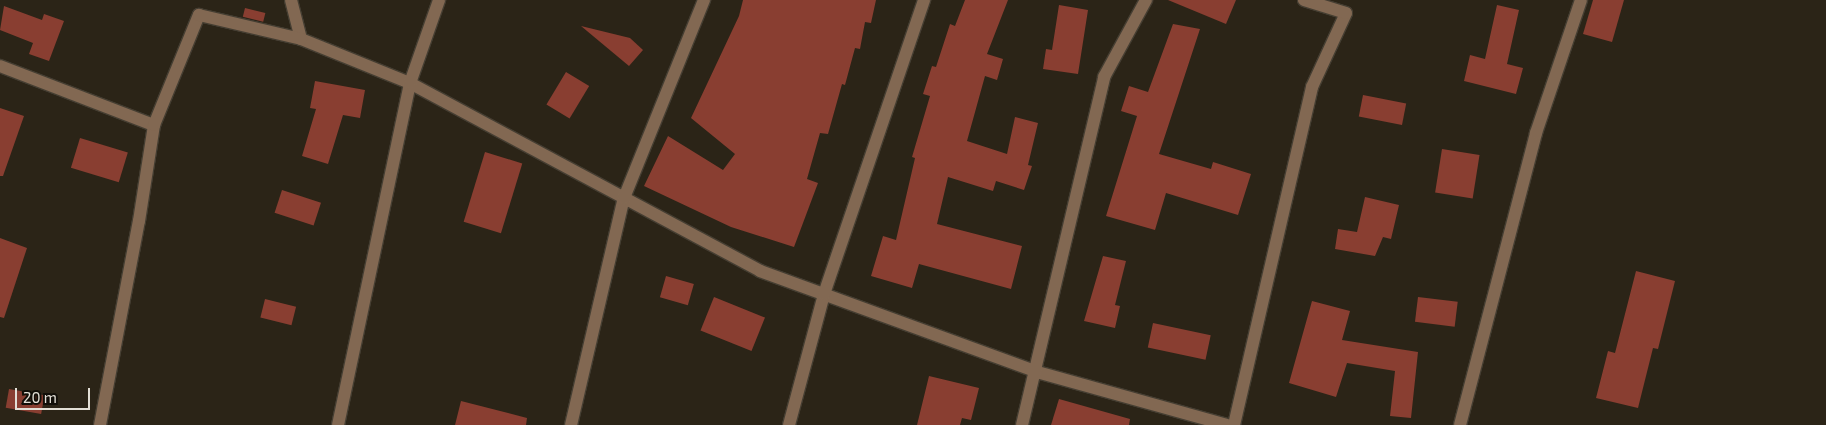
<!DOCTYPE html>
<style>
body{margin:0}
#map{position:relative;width:1826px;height:425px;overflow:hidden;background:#2b2417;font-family:"Exo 2",sans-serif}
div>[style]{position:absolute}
.building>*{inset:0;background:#893e31;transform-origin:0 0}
.roads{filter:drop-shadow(1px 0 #453e32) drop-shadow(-1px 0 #453e32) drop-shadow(0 1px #453e32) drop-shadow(0 -1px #453e32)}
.minor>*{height:12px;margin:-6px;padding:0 6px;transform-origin:6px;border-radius:6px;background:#826852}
span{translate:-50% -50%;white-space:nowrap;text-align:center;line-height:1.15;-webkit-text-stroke:4.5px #110e08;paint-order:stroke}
.scale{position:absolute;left:15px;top:388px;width:75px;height:22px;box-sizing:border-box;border:2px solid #e3dfd6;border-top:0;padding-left:6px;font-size:15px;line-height:18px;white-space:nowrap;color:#e3dfd6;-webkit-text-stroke:4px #110e08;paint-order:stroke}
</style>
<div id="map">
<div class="building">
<div style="clip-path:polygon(743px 0,876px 0,871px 23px,865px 22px,860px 49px,855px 48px,845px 85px,842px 84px,828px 134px,820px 133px,807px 179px,818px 183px,794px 247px,731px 227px,644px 186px,668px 136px,723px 170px,735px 154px,691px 118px,739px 16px)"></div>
<div style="clip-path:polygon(965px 0,1008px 0,987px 54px,1003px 59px,997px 80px,985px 76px,967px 141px,1007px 154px,1015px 117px,1038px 123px,1028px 165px,1032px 166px,1024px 190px,996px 181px,993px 191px,948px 177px,937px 224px,1022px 246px,1011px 289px,919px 264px,912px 288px,871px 276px,883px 236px,896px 240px,915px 158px,912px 157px,930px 96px,923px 94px,932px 66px,936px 67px,950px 24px,955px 26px)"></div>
<div style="clip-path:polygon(1168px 0,1236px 0,1226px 24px)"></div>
<div style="clip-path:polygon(1593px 0,1624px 0,1612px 42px,1583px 34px)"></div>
<div style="clip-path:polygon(1059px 5px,1088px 10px,1078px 74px,1043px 69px,1046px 49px,1052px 50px)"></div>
<div style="clip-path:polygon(1497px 5px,1519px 10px,1507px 64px,1523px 68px,1516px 94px,1464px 81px,1470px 55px,1485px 59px)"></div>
<div style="clip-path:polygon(4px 6px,42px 20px,44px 14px,64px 21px,49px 61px,29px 54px,33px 43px,0 30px)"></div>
<div style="left:245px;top:8px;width:21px;height:9px;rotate:14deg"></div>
<div style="clip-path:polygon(1173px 24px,1200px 29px,1159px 154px,1211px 169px,1213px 162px,1251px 174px,1238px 215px,1166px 193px,1155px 230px,1106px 216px,1137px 116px,1121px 111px,1129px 86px,1148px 92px)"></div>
<div style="clip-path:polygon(581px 26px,630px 38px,643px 50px,629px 66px)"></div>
<div style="left:566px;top:72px;width:27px;height:38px;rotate:31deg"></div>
<div style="clip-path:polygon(315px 81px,365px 90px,360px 118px,343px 115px,328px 164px,302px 156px,316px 109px,310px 108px)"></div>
<div style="left:1363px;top:95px;width:44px;height:22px;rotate:11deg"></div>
<div style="clip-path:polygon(0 108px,24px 116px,3px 176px,0 176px)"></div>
<div style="left:80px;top:138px;width:50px;height:31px;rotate:17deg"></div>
<div style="left:1442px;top:149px;width:38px;height:44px;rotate:9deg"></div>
<div style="left:485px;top:152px;width:39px;height:73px;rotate:17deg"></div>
<div style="left:282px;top:190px;width:41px;height:24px;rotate:18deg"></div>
<div style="clip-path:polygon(1365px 197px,1399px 205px,1391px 239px,1383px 237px,1375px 256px,1335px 249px,1338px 229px,1357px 232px)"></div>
<div style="clip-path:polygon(0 238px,27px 248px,4px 318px,0 317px)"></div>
<div style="clip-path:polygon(1103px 256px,1126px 261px,1115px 305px,1120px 306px,1115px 328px,1084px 321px)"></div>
<div style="clip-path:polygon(1636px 271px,1675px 281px,1658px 349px,1653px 348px,1638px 408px,1596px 398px,1608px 351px,1615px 353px)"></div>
<div style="left:666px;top:276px;width:29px;height:22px;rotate:16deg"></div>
<div style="left:714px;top:297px;width:55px;height:36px;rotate:22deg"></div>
<div style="left:1418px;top:297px;width:40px;height:25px;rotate:7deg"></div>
<div style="left:265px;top:299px;width:32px;height:19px;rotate:14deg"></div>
<div style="clip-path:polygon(1312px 301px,1350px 311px,1342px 340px,1418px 352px,1411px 418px,1390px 416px,1395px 371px,1347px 363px,1336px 397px,1289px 383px)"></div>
<div style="left:1153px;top:323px;width:59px;height:25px;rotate:12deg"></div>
<div style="clip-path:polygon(929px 376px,979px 388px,971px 420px,962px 418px,960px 425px,917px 425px)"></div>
<div style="left:9px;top:389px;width:36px;height:19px;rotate:10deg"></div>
<div style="clip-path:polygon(1059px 399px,1130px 419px,1129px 425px,1051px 425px)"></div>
<div style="clip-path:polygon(461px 401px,527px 418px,526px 425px,455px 425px)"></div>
</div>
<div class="roads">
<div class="minor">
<div style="left:291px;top:0;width:40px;rotate:75.6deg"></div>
<div style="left:301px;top:39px;width:118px;rotate:22deg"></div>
<div style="left:410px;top:83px;width:397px;rotate:28.2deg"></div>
<div style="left:760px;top:271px;width:295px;rotate:20deg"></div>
<div style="left:1037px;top:372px;width:197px;rotate:15.6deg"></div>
<div style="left:0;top:66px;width:165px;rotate:21deg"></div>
<div style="left:100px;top:425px;width:208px;rotate:-79.2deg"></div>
<div style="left:139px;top:221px;width:97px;rotate:-81.1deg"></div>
<div style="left:154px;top:125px;width:119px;rotate:-67.8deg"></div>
<div style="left:199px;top:15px;width:105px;rotate:13.2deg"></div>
<div style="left:338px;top:425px;width:349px;rotate:-78.1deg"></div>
<div style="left:410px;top:83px;width:88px;rotate:-70.7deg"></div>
<div style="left:571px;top:425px;width:233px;rotate:-76.9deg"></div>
<div style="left:624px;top:198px;width:214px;rotate:-68deg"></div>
<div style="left:789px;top:425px;width:136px;rotate:-75deg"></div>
<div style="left:824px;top:294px;width:311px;rotate:-71.2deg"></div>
<div style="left:1022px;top:425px;width:358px;rotate:-76.7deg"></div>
<div style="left:1104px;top:77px;width:88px;rotate:-61.4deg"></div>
<div style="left:1234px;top:425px;width:347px;rotate:-77deg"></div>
<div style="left:1312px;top:87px;width:81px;rotate:-65.3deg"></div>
<div style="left:1346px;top:13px;width:44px;rotate:-162.8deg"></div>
<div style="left:1460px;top:425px;width:302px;rotate:-75.4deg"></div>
<div style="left:1536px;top:133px;width:140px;rotate:-71.3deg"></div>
</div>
</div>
<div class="scale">20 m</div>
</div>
